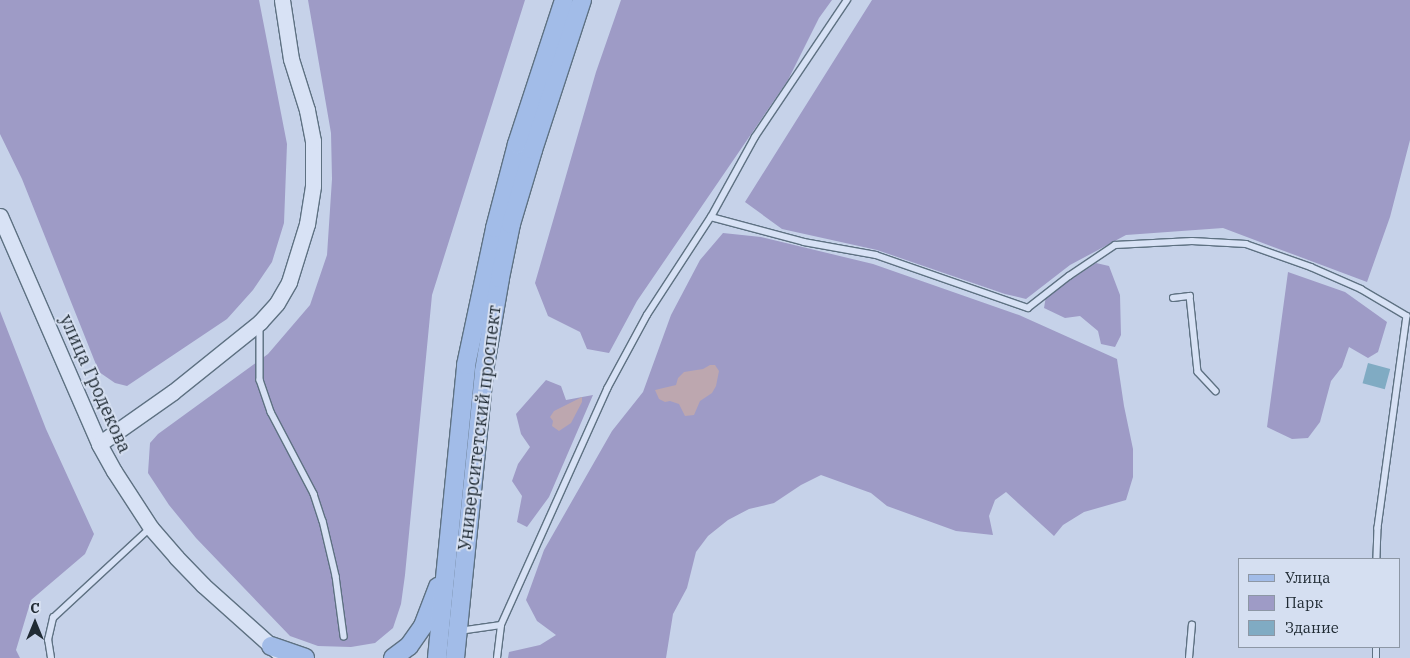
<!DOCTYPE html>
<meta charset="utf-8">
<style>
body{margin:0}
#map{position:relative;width:1410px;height:658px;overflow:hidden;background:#c6d2e9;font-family:"IBM Plex Serif",serif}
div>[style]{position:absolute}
.green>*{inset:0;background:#9e9bc6}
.water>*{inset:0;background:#bda7af}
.building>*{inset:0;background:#80abc3;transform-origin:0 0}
.roads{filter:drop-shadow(1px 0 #5e7182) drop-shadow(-1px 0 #5e7182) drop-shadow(0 1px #5e7182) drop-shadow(0 -1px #5e7182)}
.service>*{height:5.5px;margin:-2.75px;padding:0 2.75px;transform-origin:2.75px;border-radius:2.75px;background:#d8e2f5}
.secondary>*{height:15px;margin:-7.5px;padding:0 7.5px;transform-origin:7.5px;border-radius:7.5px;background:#d8e2f5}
.primary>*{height:18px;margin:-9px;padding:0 9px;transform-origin:9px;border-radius:9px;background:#a2bce8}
span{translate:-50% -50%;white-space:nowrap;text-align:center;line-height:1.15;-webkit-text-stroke:4px #d5dff1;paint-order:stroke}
.street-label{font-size:18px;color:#202b34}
.legend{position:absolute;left:1238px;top:558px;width:162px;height:90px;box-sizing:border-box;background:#d5dff1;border:1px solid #8d97a5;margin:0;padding:6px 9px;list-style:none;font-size:15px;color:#202b34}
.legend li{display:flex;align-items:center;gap:10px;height:25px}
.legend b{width:25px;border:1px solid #8d97a5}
.north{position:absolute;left:10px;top:598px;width:50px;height:50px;-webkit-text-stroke:4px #d5dff1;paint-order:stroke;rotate:0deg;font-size:14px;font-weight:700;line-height:20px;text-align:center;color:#202b34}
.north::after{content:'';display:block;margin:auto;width:18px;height:22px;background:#202b34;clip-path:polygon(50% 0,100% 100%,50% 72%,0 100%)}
</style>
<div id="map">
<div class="green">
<div style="clip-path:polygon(0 0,259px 0,287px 144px,284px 223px,272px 262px,253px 290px,227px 319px,127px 386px,115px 383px,99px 372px,22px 179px,0 134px)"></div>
<div style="clip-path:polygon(308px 0,525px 0,432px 295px,405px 575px,401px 604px,393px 628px,375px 643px,351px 647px,318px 646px,290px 636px,196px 538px,169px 505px,148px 473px,150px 443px,158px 434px,268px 354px,310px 305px,327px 255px,332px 179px,331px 133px)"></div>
<div style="clip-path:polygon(621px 0,832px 0,819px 18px,788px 80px,637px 301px,609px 353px,587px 349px,580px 332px,548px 316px,535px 283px,596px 72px)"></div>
<div style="clip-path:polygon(872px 0,1410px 0,1410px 140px,1390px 217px,1367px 282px,1223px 228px,1126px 235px,1070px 265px,1026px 299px,1005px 294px,877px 250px,782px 229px,745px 202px)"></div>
<div style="clip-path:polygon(723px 233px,761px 237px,873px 264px,1019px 315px,1117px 359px,1124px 406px,1133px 449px,1133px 477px,1126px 500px,1084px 512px,1063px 525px,1054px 536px,1006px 492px,995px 500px,989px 516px,993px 535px,956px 531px,887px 506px,871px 493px,821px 475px,801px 485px,774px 503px,749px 509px,728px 520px,708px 536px,696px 552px,687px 588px,673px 614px,666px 658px,508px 658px,509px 652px,540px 645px,556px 635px,537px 621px,526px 600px,544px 550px,612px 431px,643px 392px,671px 315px,700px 260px)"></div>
<div style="clip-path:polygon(1096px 263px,1109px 266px,1120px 295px,1121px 335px,1115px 347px,1101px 344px,1098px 331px,1080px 316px,1065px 318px,1044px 308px,1046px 296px)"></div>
<div style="clip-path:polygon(1288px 272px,1345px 292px,1387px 322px,1378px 352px,1368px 358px,1349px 347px,1342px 367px,1331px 381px,1320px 422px,1308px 438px,1292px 439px,1267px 427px)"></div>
<div style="clip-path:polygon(0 311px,46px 429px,94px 534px,85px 554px,31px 600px,16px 650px,20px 658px,0 658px)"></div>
<div style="clip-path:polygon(546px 380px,561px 386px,566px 400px,593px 395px,549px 497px,527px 527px,517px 522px,522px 496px,512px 481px,518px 464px,530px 447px,521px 434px,516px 414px)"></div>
</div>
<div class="water">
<div style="clip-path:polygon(710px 365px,715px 365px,719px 371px,716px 386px,712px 393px,700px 401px,694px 415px,685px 416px,679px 404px,670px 401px,665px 402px,659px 399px,655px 390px,676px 385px,678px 378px,684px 372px,703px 369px)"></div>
<div style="clip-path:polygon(582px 397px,582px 402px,571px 423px,559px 431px,552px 426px,553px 421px,550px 417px,554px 411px)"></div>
</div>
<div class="building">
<div style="left:1368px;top:363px;width:23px;height:21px;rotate:15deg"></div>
</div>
<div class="roads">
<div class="service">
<div style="left:711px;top:217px;width:96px;rotate:15deg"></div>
<div style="left:804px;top:242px;width:73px;rotate:10.2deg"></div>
<div style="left:876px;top:255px;width:161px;rotate:19.2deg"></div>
<div style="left:1028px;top:308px;width:52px;rotate:-38deg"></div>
<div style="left:1069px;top:276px;width:55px;rotate:-34deg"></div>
<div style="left:1115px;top:245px;width:77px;rotate:-3deg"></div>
<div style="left:1192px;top:241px;width:54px;rotate:3.2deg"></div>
<div style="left:1246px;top:244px;width:69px;rotate:19.5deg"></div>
<div style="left:1311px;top:267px;width:55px;rotate:23.7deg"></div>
<div style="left:1361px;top:289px;width:53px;rotate:30.4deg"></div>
<div style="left:1407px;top:316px;width:214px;rotate:97.8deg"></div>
<div style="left:1378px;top:528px;width:31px;rotate:92deg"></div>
<div style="left:1173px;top:298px;width:17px;rotate:-7deg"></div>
<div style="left:1190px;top:296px;width:76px;rotate:84deg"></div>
<div style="left:1198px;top:372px;width:26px;rotate:47deg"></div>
<div style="left:260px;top:324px;width:56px;rotate:90deg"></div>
<div style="left:260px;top:380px;width:34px;rotate:71deg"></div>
<div style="left:271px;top:412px;width:93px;rotate:62.3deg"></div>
<div style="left:314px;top:494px;width:28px;rotate:72deg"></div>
<div style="left:323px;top:521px;width:57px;rotate:76.7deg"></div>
<div style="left:336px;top:576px;width:61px;rotate:82.4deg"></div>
<div style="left:459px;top:631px;width:42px;rotate:-8.1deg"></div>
<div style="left:51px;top:658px;width:18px;rotate:-99deg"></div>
<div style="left:48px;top:640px;width:23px;rotate:-77deg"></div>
<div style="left:53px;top:618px;width:131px;rotate:-42.8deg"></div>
<div style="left:497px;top:658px;width:33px;rotate:-83deg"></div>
<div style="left:501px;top:625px;width:259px;rotate:-65.8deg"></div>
<div style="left:607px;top:389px;width:84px;rotate:-61.6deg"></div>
<div style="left:647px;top:315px;width:117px;rotate:-56.9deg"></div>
<div style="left:711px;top:217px;width:91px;rotate:-61.2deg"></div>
<div style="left:755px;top:137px;width:165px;rotate:-56.1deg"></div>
<div style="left:1189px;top:658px;width:33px;rotate:-85deg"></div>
<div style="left:1376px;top:658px;width:11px;rotate:-90deg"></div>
</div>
<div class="secondary">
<div style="left:0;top:216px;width:249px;rotate:66.5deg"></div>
<div style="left:99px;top:444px;width:31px;rotate:61deg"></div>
<div style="left:114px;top:471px;width:68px;rotate:57deg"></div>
<div style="left:151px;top:528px;width:38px;rotate:49deg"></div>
<div style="left:176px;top:557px;width:39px;rotate:46deg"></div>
<div style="left:203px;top:585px;width:102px;rotate:41.8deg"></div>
<div style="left:99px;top:444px;width:90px;rotate:-35.1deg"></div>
<div style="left:173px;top:392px;width:112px;rotate:-38.8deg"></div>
<div style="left:260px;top:322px;width:25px;rotate:-48deg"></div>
<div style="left:277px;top:303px;width:24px;rotate:-60deg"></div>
<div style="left:289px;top:282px;width:61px;rotate:-72.8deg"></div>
<div style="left:307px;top:224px;width:38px;rotate:-81deg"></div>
<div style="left:313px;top:186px;width:45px;rotate:-90deg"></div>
<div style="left:313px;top:141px;width:32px;rotate:-101deg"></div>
<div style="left:307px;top:110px;width:53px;rotate:-107.4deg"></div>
<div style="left:291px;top:59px;width:60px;rotate:-98.7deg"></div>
</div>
<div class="primary">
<div style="left:271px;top:646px;width:36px;rotate:19deg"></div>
<div style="left:393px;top:658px;width:20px;rotate:-37deg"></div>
<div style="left:409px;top:646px;width:24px;rotate:-55deg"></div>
<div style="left:423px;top:626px;width:42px;rotate:-69deg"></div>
<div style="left:437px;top:658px;width:294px;rotate:-84.3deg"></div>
<div style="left:466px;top:365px;width:140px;rotate:-78deg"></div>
<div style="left:495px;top:228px;width:87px;rotate:-75.3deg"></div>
<div style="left:517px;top:144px;width:151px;rotate:-71.9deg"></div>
<div style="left:455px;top:658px;width:288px;rotate:-84.2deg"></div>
<div style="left:484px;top:371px;width:94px;rotate:-80.2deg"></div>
<div style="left:500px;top:278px;width:55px;rotate:-78.5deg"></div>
<div style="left:511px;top:224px;width:77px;rotate:-73.4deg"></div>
<div style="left:533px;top:150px;width:158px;rotate:-71.9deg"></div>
</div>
</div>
<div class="street-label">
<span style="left:95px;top:384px;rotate:66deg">улица Гродекова</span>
<span style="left:480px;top:428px;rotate:-83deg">Университетский проспект</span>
</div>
<ul class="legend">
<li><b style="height:6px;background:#a2bce8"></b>Улица</li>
<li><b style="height:14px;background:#9e9bc6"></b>Парк</li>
<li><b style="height:14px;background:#80abc3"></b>Здание</li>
</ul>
<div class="north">С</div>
</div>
